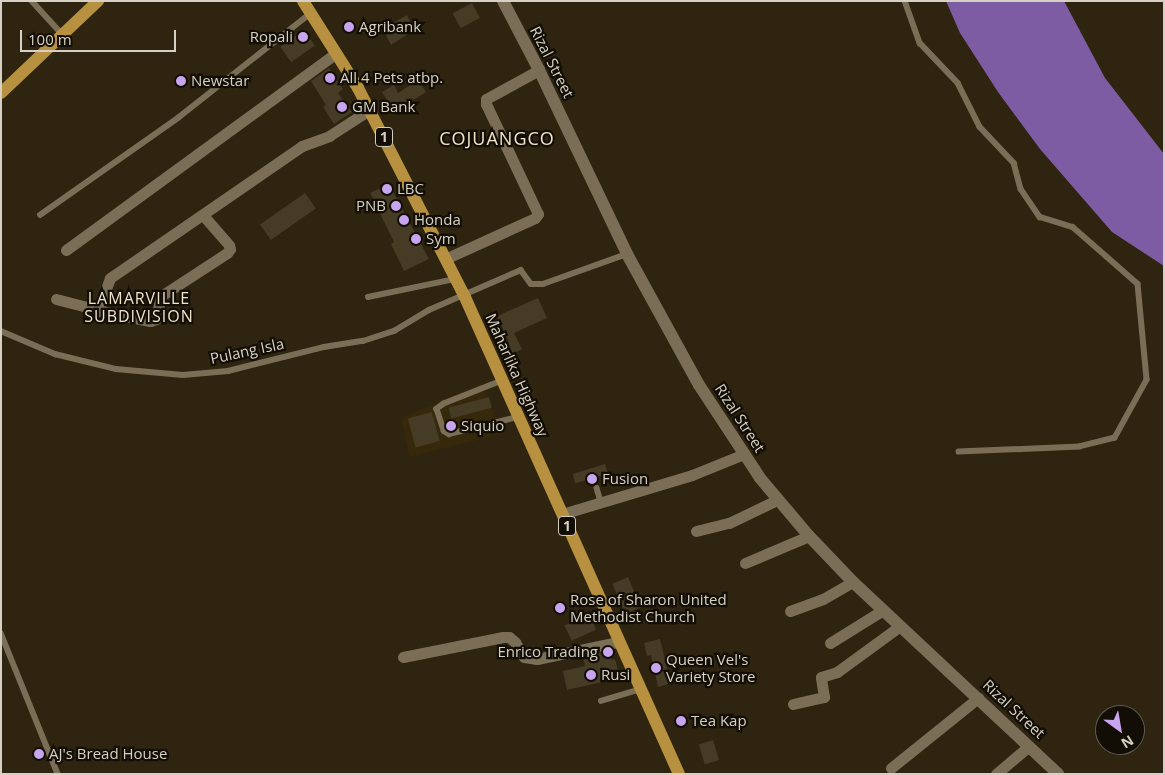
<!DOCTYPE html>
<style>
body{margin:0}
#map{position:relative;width:1165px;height:775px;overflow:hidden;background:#2e240f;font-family:"Open Sans",sans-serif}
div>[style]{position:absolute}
.built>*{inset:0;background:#36280b}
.water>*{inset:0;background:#7e5ca3}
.building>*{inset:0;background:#463b25;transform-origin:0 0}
.service>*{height:5.5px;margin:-2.75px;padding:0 2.75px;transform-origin:2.75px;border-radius:2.75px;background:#7a6e57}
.minor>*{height:11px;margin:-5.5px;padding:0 5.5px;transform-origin:5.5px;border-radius:5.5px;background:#7a6e57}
.tertiary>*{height:12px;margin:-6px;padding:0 6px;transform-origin:6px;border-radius:6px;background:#7a6e57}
.primary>*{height:12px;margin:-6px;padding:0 6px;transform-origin:6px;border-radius:6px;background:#b7913f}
.dots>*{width:14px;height:14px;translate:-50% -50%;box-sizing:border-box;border:2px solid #120e06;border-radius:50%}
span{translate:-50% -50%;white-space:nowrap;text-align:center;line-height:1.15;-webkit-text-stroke:4.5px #120e06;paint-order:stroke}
.shield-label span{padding:1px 4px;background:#120e06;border:1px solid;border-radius:4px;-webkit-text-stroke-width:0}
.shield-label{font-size:14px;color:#d7d0c4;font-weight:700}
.poi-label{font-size:15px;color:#d7d0c4}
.left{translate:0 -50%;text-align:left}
.right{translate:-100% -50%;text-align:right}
.street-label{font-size:15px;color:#d7d0c4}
.neighbourhood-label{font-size:16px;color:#f1e2c8;letter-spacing:1px}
.quarter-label{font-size:18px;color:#f1e2c8;letter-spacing:1px}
.frame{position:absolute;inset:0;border:2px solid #d7d0c4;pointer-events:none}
.north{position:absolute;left:1095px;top:705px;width:50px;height:50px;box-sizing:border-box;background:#120e06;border:1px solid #615c52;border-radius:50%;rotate:148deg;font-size:14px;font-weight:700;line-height:20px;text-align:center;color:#d7d0c4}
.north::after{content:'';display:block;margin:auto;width:18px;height:22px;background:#c7a6ef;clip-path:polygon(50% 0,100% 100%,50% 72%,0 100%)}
.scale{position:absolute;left:20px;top:30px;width:156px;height:22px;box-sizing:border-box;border:2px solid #d7d0c4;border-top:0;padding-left:6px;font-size:15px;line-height:18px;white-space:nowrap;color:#d7d0c4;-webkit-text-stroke:4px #120e06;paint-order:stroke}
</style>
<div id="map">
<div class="built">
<div style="clip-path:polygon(481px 383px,502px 434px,409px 457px,401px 418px)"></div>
</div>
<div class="water">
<div style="clip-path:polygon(946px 1px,1064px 1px,1105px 78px,1164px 154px,1164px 266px,1112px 232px,1040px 149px,998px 92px,960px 33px)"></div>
</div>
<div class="building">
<div style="left:472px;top:3px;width:17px;height:22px;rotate:62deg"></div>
<div style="clip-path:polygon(407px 15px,414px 30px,391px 45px,383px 29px)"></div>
<div style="left:304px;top:30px;width:19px;height:29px;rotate:55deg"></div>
<div style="clip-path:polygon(329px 68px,343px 89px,338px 93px,352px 112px,334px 124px,323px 107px,326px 105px,311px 81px)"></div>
<div style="clip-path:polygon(418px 80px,426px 92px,395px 112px,382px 92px,394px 85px,398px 93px)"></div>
<div style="clip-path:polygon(389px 184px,429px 259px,404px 271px,391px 244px,394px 242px,370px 193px)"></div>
<div style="left:305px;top:193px;width:19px;height:55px;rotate:55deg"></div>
<div style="clip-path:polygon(538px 298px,547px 318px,514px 333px,522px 349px,511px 355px,506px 345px,509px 343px,497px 316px)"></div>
<div style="left:489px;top:397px;width:11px;height:42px;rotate:75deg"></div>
<div style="left:432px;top:412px;width:30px;height:25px;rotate:75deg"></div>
<div style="left:605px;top:464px;width:10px;height:34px;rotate:73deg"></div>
<div style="left:628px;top:577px;width:33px;height:17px;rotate:67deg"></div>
<div style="left:589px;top:614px;width:17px;height:27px;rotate:65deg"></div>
<div style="clip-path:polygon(660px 639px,671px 683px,658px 687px,651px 655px,647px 656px,644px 643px)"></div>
<div style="clip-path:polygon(610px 651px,612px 660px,615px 659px,620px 678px,567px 690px,563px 671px,585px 666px,583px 657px)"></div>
<div style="left:713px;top:740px;width:21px;height:15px;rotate:73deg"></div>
</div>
<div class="service">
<div style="left:32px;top:1px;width:46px;rotate:47.6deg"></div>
<div style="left:905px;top:1px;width:45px;rotate:70.3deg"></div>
<div style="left:920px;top:43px;width:55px;rotate:46.5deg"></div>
<div style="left:958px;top:83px;width:49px;rotate:63.4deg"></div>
<div style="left:980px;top:127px;width:50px;rotate:46.6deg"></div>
<div style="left:1014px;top:163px;width:27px;rotate:75deg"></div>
<div style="left:1021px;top:189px;width:34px;rotate:56deg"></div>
<div style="left:1040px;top:217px;width:34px;rotate:17deg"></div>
<div style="left:1073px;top:227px;width:86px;rotate:41.2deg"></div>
<div style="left:1138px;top:284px;width:96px;rotate:84.6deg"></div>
<div style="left:1147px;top:380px;width:66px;rotate:118.9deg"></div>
<div style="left:1115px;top:438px;width:36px;rotate:166deg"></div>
<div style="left:1080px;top:447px;width:121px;rotate:177.6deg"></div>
<div style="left:40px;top:215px;width:169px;rotate:-35.1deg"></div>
<div style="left:178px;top:118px;width:169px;rotate:-38.3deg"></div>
<div style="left:368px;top:297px;width:89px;rotate:-11.7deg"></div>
<div style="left:1px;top:331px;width:59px;rotate:23.1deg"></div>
<div style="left:55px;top:354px;width:63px;rotate:13.8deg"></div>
<div style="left:116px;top:369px;width:67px;rotate:5.1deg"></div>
<div style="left:183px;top:375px;width:45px;rotate:-5.1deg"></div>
<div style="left:228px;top:371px;width:99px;rotate:-14deg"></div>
<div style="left:324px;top:347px;width:39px;rotate:-9deg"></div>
<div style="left:363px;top:341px;width:33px;rotate:-18deg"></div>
<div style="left:394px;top:331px;width:41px;rotate:-31deg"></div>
<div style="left:429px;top:310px;width:100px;rotate:-23.5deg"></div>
<div style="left:521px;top:270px;width:17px;rotate:54deg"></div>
<div style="left:531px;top:284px;width:12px"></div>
<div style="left:543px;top:284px;width:89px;rotate:-19.7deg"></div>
<div style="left:502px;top:381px;width:62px;rotate:158.4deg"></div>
<div style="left:444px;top:404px;width:9px;rotate:144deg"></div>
<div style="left:437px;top:409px;width:23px;rotate:72deg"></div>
<div style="left:444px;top:431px;width:6px;rotate:31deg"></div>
<div style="left:449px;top:434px;width:71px;rotate:-13.8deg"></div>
<div style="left:597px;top:488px;width:15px;rotate:74deg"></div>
<div style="left:1px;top:633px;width:152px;rotate:68deg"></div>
<div style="left:601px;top:701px;width:42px;rotate:-16.7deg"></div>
</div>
<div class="minor">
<div style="left:66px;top:250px;width:334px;rotate:-36.1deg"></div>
<div style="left:445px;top:259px;width:99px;rotate:-24.5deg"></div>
<div style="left:535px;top:218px;width:5px;rotate:-53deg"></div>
<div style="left:538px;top:214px;width:122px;rotate:-115.3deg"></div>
<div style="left:486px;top:104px;width:5px;rotate:-90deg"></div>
<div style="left:486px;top:99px;width:60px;rotate:-28.7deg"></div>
<div style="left:56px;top:299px;width:60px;rotate:14.5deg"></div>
<div style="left:114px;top:314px;width:37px;rotate:11deg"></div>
<div style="left:150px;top:321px;width:6px;rotate:-18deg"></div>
<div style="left:156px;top:319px;width:24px;rotate:-78deg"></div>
<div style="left:161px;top:296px;width:79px;rotate:-33.1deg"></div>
<div style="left:227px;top:253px;width:5px;rotate:-53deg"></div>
<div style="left:230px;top:249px;width:4px;rotate:-104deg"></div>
<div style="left:229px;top:245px;width:40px;rotate:-131deg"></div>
<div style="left:98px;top:311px;width:35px;rotate:-70deg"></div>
<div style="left:110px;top:278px;width:233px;rotate:-34.5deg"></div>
<div style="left:302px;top:146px;width:29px;rotate:-20deg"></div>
<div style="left:329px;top:136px;width:48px;rotate:-33deg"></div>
<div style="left:562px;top:514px;width:136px;rotate:-16.7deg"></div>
<div style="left:692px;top:475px;width:56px;rotate:-22deg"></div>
<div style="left:696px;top:531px;width:34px;rotate:-14deg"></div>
<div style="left:729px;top:523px;width:53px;rotate:-25.6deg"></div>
<div style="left:745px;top:563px;width:69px;rotate:-22.9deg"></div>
<div style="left:790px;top:611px;width:35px;rotate:-20deg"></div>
<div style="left:823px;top:599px;width:34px;rotate:-30deg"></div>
<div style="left:830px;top:643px;width:62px;rotate:-31.9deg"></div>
<div style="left:403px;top:657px;width:102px;rotate:-11.3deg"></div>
<div style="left:503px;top:637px;width:6px"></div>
<div style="left:509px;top:637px;width:8px;rotate:40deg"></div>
<div style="left:515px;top:642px;width:17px;rotate:59deg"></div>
<div style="left:524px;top:657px;width:13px;rotate:9deg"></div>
<div style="left:537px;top:659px;width:83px;rotate:-11.9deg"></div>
<div style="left:793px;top:704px;width:32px;rotate:-13deg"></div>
<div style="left:824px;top:697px;width:20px;rotate:-99deg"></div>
<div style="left:821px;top:677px;width:17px;rotate:-17deg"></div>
<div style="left:837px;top:672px;width:78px;rotate:-36.1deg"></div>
<div style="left:891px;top:768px;width:112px;rotate:-38.8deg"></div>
<div style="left:996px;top:774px;width:43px;rotate:-40.3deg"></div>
</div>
<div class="tertiary">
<div style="left:503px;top:1px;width:78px;rotate:62.4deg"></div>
<div style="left:539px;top:70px;width:204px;rotate:64.4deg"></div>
<div style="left:627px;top:254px;width:149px;rotate:61.2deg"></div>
<div style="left:699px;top:385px;width:111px;rotate:56.7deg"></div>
<div style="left:760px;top:478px;width:76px;rotate:49.8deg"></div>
<div style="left:809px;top:536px;width:64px;rotate:46.3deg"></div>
<div style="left:853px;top:582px;width:281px;rotate:43.1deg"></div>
</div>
<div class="primary">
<div style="left:303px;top:1px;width:103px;rotate:57.7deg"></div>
<div style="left:358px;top:88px;width:233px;rotate:62.9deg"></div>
<div style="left:464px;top:295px;width:525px;rotate:65.83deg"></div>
<div style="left:1px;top:93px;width:134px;rotate:-43.5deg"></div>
</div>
<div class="dots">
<div style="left:349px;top:27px;background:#c7a6ef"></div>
<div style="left:303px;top:37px;background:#c7a6ef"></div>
<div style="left:330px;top:78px;background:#c7a6ef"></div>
<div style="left:181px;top:81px;background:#c7a6ef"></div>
<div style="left:342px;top:107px;background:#c7a6ef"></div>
<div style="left:387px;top:189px;background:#c7a6ef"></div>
<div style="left:396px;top:206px;background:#c7a6ef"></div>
<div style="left:404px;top:220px;background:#c7a6ef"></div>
<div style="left:416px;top:239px;background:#c7a6ef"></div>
<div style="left:451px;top:426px;background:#c7a6ef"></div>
<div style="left:592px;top:479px;background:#c7a6ef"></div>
<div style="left:560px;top:608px;background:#c7a6ef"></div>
<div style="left:608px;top:652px;background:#c7a6ef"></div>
<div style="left:656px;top:668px;background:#c7a6ef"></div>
<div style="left:591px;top:675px;background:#c7a6ef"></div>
<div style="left:681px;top:721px;background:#c7a6ef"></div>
<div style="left:39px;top:754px;background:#c7a6ef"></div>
</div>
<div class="shield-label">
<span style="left:384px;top:137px">1</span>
<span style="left:567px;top:526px">1</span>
</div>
<div class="poi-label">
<span class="left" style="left:359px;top:27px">Agribank</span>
<span class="right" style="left:293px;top:37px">Ropali</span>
<span class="left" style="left:340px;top:78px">All 4 Pets atbp.</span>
<span class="left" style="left:191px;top:81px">Newstar</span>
<span class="left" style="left:352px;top:107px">GM Bank</span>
<span class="left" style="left:397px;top:189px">LBC</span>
<span class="right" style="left:386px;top:206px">PNB</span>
<span class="left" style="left:414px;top:220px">Honda</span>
<span class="left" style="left:426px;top:239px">Sym</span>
<span class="left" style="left:461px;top:426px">Siquio</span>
<span class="left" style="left:602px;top:479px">Fusion</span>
<span class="left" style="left:570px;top:608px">Rose of Sharon United<br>Methodist Church</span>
<span class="right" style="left:598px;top:652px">Enrico Trading</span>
<span class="left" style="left:666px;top:668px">Queen Vel's<br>Variety Store</span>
<span class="left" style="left:601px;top:675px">Rusi</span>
<span class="left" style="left:691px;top:721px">Tea Kap</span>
<span class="left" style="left:49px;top:754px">AJ's Bread House</span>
</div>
<div class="street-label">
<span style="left:552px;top:62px;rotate:63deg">Rizal Street</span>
<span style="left:247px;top:351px;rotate:-12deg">Pulang Isla</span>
<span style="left:517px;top:375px;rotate:66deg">Maharlika Highway</span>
<span style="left:740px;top:418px;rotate:57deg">Rizal Street</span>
<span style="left:1014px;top:709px;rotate:43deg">Rizal Street</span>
</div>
<div class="neighbourhood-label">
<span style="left:139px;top:307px">LAMARVILLE<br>SUBDIVISION</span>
</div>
<div class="quarter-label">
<span style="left:497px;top:138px">COJUANGCO</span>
</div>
<div class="frame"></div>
<div class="north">N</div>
<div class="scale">100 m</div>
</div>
